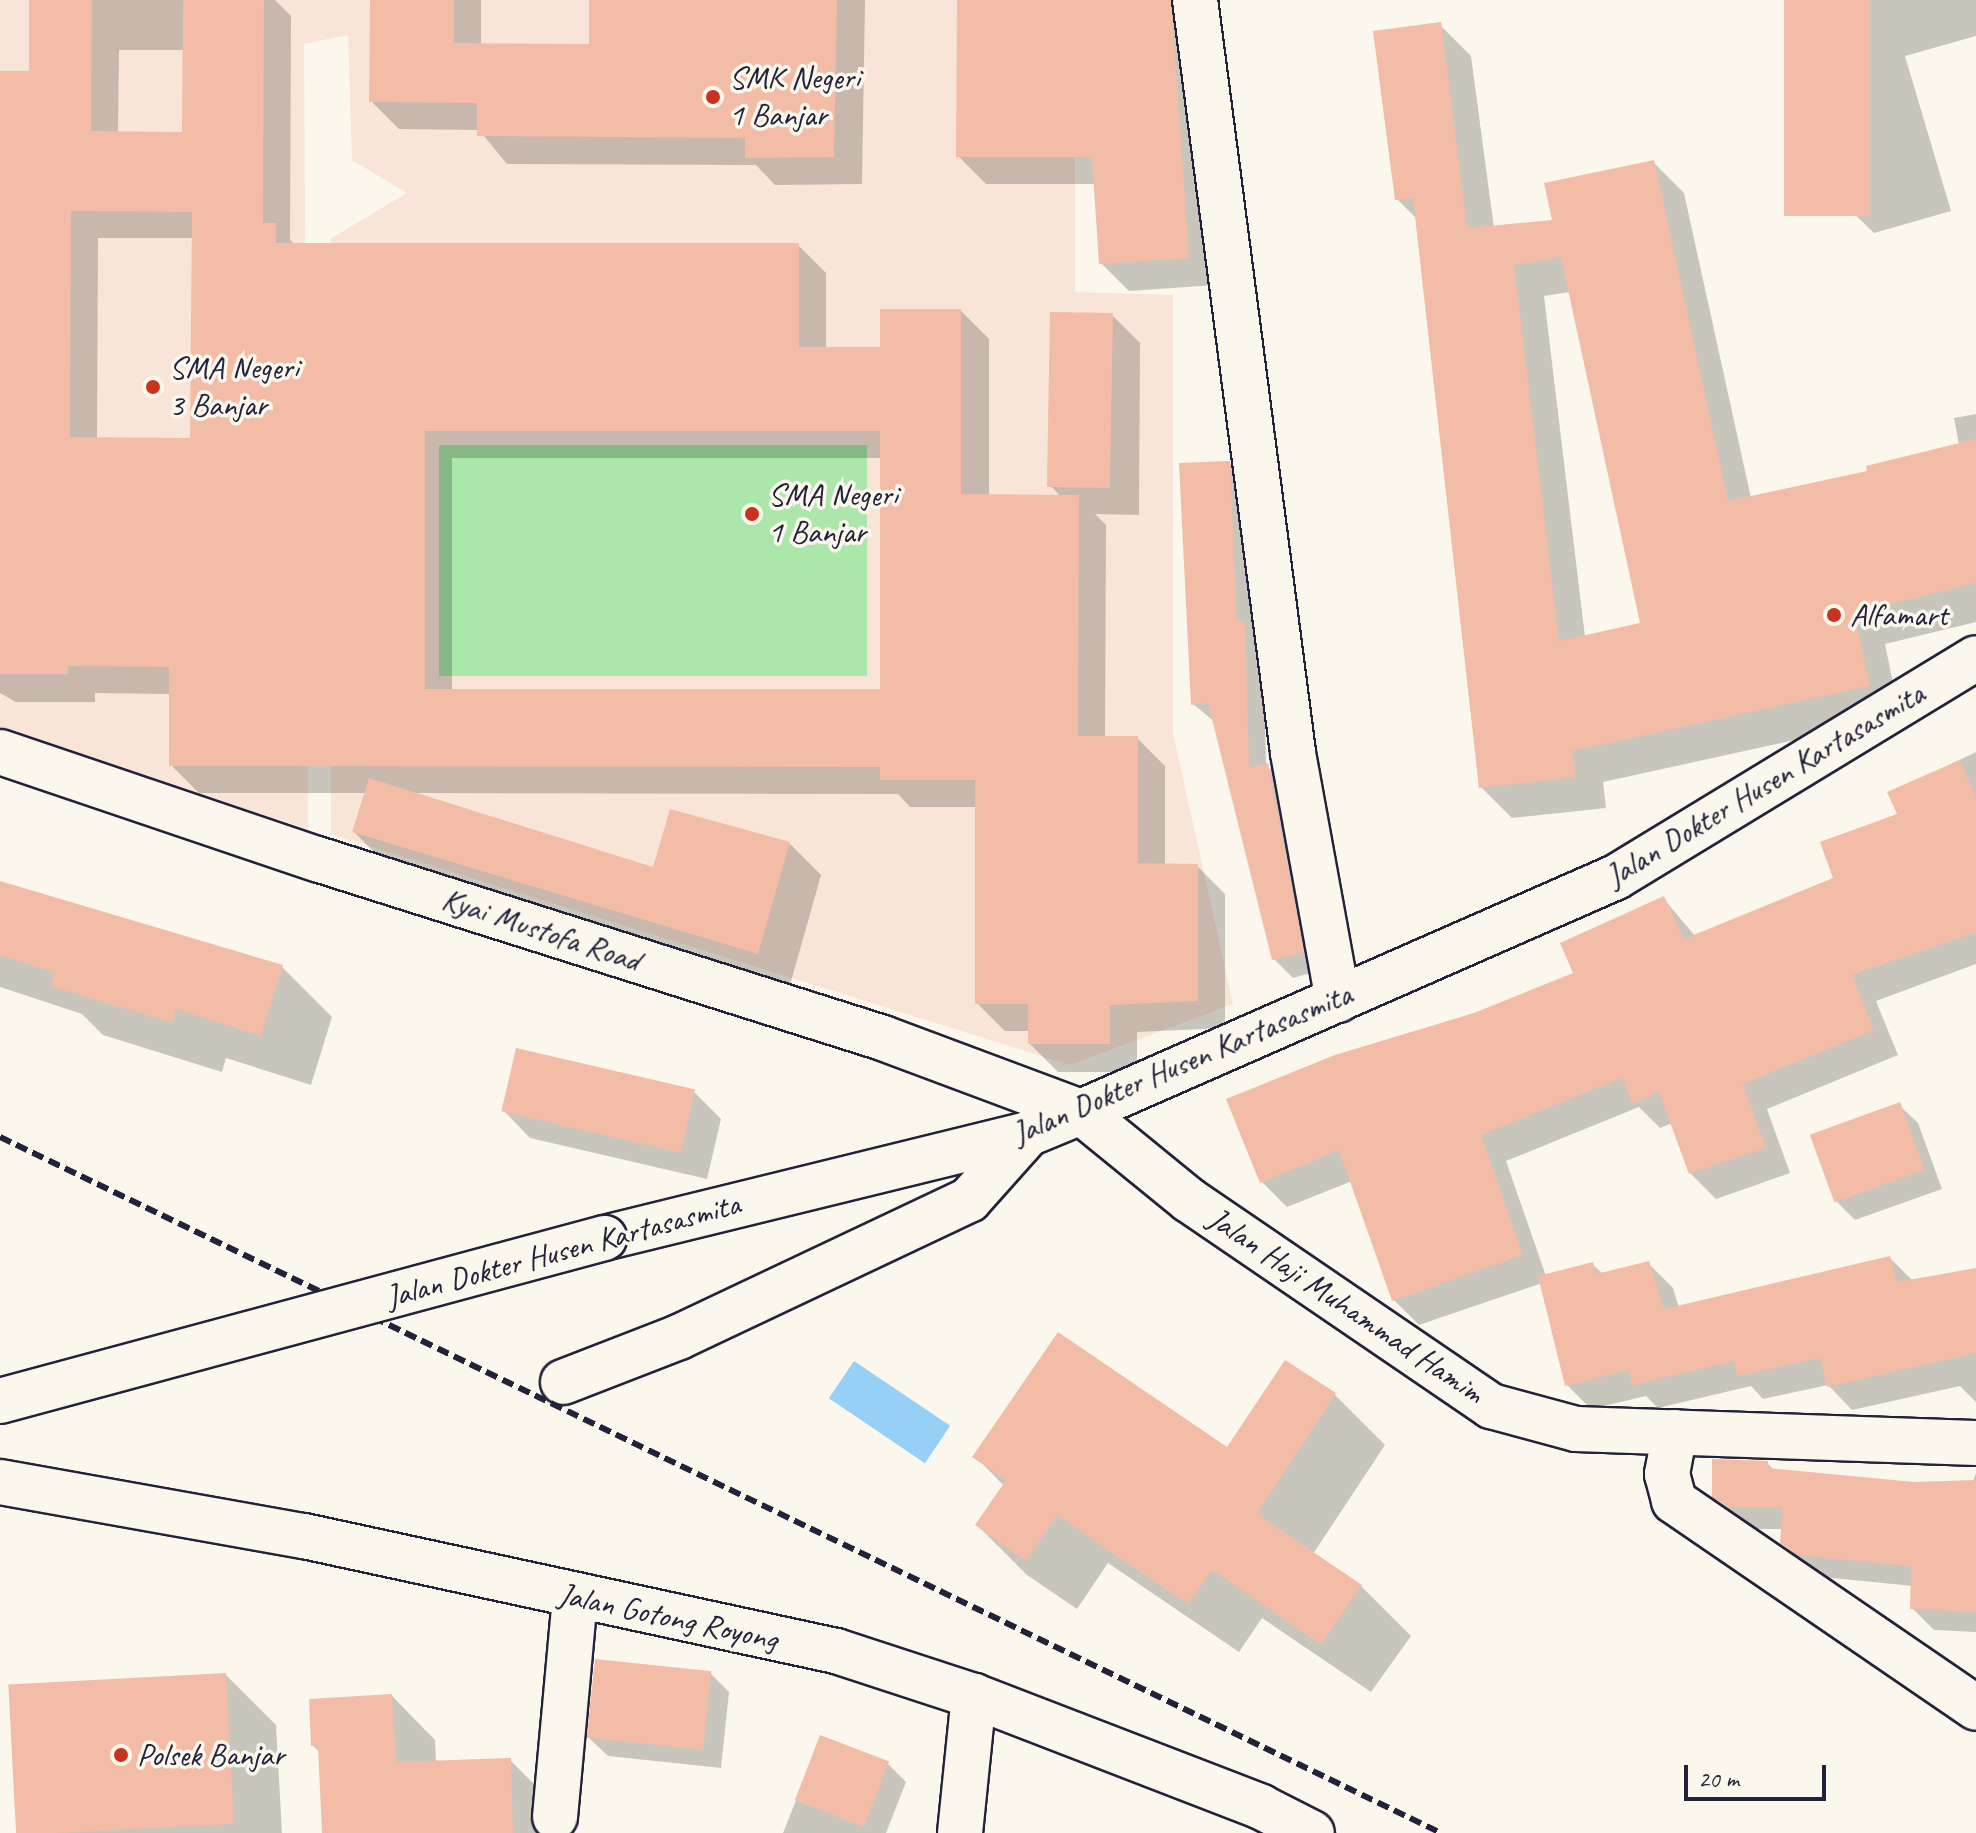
<!DOCTYPE html>
<style>
body{margin:0}
#map{position:relative;width:1976px;height:1833px;overflow:hidden;background:#fbf7ec;font-family:Caveat,sans-serif}
div>[style]{position:absolute}
.built>*{inset:0;background:#f9e5d7}
.green>*{inset:0;background:#abe6ab;transform-origin:0 0}
.water>*{inset:0;background:#96d0f6;transform-origin:0 0}
.shadow>*{inset:0;background:#0003}
.building>*{inset:0;background:#f3bca6;transform-origin:0 0}
.roads{filter:drop-shadow(2px 0 #22223b) drop-shadow(-2px 0 #22223b) drop-shadow(0 2px #22223b) drop-shadow(0 -2px #22223b)}
.street>*{height:44px;margin:-22px;padding:0 22px;transform-origin:22px;border-radius:22px;background:#fbf7ec}
.primary>*{height:44px;margin:-22px;padding:0 22px;transform-origin:22px;border-radius:22px;background:#fbf7ec}
.rail>*{height:6px;margin-top:-3px;transform-origin:0;background:repeating-linear-gradient(90deg,#22223b 0 12px,transparent 0 18px)}
.bridges{filter:drop-shadow(2px 0 #22223b) drop-shadow(-2px 0 #22223b) drop-shadow(0 2px #22223b) drop-shadow(0 -2px #22223b)}
.primary-bridge>*{height:44px;margin:-22px;padding:0 22px;transform-origin:22px;border-radius:22px;background:#fbf7ec}
.dots>*{width:22px;height:22px;translate:-50% -50%;box-sizing:border-box;border:4px solid #fbf7ec;border-radius:50%}
span{translate:-50% -50%;white-space:nowrap;text-align:center;line-height:1.15;-webkit-text-stroke:7px #fbf7ec;paint-order:stroke}
.poi-label{font-size:32px;color:#22223b}
.left{translate:0 -50%;text-align:left}
.street-label{font-size:32px;color:#22223b}
.scale{position:absolute;left:1684px;top:1765px;width:142px;height:36px;box-sizing:border-box;border:4px solid #22223b;border-top:0;padding-left:10px;font-size:24px;line-height:28px;white-space:nowrap;color:#22223b;-webkit-text-stroke:6px #fbf7ec;paint-order:stroke}
</style>
<div id="map">
<div class="built">
<div style="clip-path:polygon(0 0,1075px 0,1075px 292px,1173px 295px,1173px 733px,1233px 1004px,1070px 1065px,331px 834px,330px 239px,407px 193px,352px 160px,348px 35px,304px 44px,308px 829px,0 730px)"></div>
</div>
<div class="green">
<div style="left:439px;top:445px;width:428px;height:231px"></div>
</div>
<div class="water">
<div style="left:854px;top:1361px;width:116px;height:45px;rotate:34deg"></div>
</div>
<div class="shadow">
<div style="clip-path:polygon(evenodd,31px 0,275px 0,291px 16px,290px 240px,296px 245px,798px 245px,826px 273px,826px 349px,882px 349px,961px 311px,989px 339px,989px 496px,1061px 497px,1051px 486px,1112px 315px,1140px 343px,1139px 515px,1095px 514px,1106px 525px,1105px 738px,1137px 738px,1165px 766px,1165px 866px,1197px 866px,1225px 894px,1225px 1028px,1137px 1032px,1137px 1072px,1058px 1072px,1030px 1044px,1030px 1031px,1005px 1031px,977px 1003px,977px 807px,910px 807px,898px 794px,414px 793px,655px 869px,789px 843px,821px 875px,790px 985px,386px 864px,354px 832px,366px 793px,199px 793px,171px 765px,171px 694px,95px 693px,95px 702px,16px 702px,0 693px,0 73px,31px 73px,31px 0,119px 50px,184px 50px,184px 134px,118px 133px,119px 50px,31px 0,98px 238px,194px 238px,192px 440px,97px 439px,98px 238px,31px 0,452px 458px,882px 458px,882px 691px,452px 691px,452px 458px)"></div>
<div style="clip-path:polygon(371px 0,481px 0,481px 46px,591px 46px,591px 0,865px 0,862px 184px,775px 185px,756px 165px,507px 164px,479px 130px,399px 129px,371px 101px)"></div>
<div style="clip-path:polygon(959px 0,1203px 0,1216px 285px,1129px 291px,1101px 263px,1096px 184px,986px 184px,958px 156px)"></div>
<div style="clip-path:polygon(1786px 0,1976px 0,1976px 36px,1905px 56px,1951px 211px,1874px 233px,1846px 206px)"></div>
<div style="clip-path:polygon(evenodd,1440px 25px,1471px 56px,1494px 228px,1555px 222px,1653px 162px,1684px 193px,1751px 498px,1870px 472px,1959px 445px,1954px 418px,1976px 414px,1976px 622px,1885px 644px,1900px 717px,1603px 782px,1606px 808px,1512px 818px,1481px 787px,1417px 219px,1397px 199px,1440px 25px,1570px 292px,1643px 624px,1585px 637px,1544px 296px,1570px 292px)"></div>
<div style="clip-path:polygon(1229px 463px,1248px 482px,1254px 633px,1263px 642px,1266px 765px,1286px 783px,1321px 970px,1293px 978px,1274px 959px,1215px 722px,1193px 704px)"></div>
<div style="clip-path:polygon(1976px 752px,1976px 964px,1876px 1001px,1898px 1055px,1767px 1109px,1790px 1173px,1716px 1199px,1690px 1173px,1672px 1123px,1660px 1128px,1639px 1107px,1506px 1161px,1546px 1276px,1593px 1265px,1603px 1274px,1649px 1264px,1673px 1288px,1679px 1308px,1890px 1258px,1913px 1281px,1976px 1270px,1976px 1402px,1960px 1386px,1852px 1410px,1828px 1385px,1763px 1399px,1751px 1386px,1658px 1408px,1646px 1396px,1591px 1409px,1567px 1385px,1542px 1283px,1419px 1325px,1393px 1299px,1352px 1181px,1287px 1207px,1262px 1182px,1475px 1015px,1576px 974px,1664px 899px,1695px 936px,1835px 879px,1900px 815px,1890px 793px)"></div>
<div style="clip-path:polygon(0 884px,282px 967px,332px 1017px,311px 1085px,226px 1058px,222px 1072px,103px 1035px,82px 1014px,0 987px)"></div>
<div style="clip-path:polygon(694px 1092px,721px 1119px,707px 1179px,530px 1138px,503px 1110px)"></div>
<div style="clip-path:polygon(1899px 1105px,1918px 1123px,1942px 1189px,1855px 1220px,1837px 1202px)"></div>
<div style="clip-path:polygon(1285px 1363px,1335px 1395px,1385px 1445px,1313px 1554px,1361px 1586px,1411px 1636px,1371px 1692px,1262px 1618px,1239px 1652px,1108px 1563px,1077px 1609px,1027px 1575px,977px 1525px,1004px 1486px,975px 1456px,1228px 1450px)"></div>
<div style="clip-path:polygon(1767px 1463px,1775px 1471px,1914px 1484px,1973px 1482px,1976px 1473px,1976px 1632px,1934px 1630px,1912px 1608px,1913px 1586px,1822px 1577px,1782px 1543px,1783px 1529px,1752px 1529px,1714px 1496px)"></div>
<div style="clip-path:polygon(710px 1673px,729px 1692px,721px 1768px,608px 1756px,589px 1738px)"></div>
<div style="clip-path:polygon(226px 1675px,276px 1725px,282px 1833px,18px 1833px,10px 1687px)"></div>
<div style="clip-path:polygon(392px 1696px,435px 1740px,436px 1763px,510px 1760px,554px 1804px,555px 1833px,325px 1833px,321px 1753px,313px 1746px)"></div>
<div style="clip-path:polygon(821px 1738px,888px 1764px,906px 1782px,886px 1833px,783px 1833px)"></div>
</div>
<div class="building">
<div style="clip-path:polygon(evenodd,29px 0,92px 0,91px 131px,182px 132px,183px 0,264px 0,263px 223px,276px 223px,276px 243px,799px 243px,799px 347px,880px 347px,880px 309px,961px 309px,961px 494px,1079px 495px,1078px 736px,1138px 736px,1138px 863px,1198px 864px,1198px 1001px,1110px 1005px,1110px 1044px,1028px 1044px,1028px 1004px,975px 1004px,975px 780px,880px 780px,880px 767px,169px 766px,169px 667px,68px 666px,68px 674px,0 674px,0 71px,29px 71px,29px 0,71px 211px,192px 212px,190px 438px,70px 437px,71px 211px,29px 0,425px 431px,880px 431px,880px 689px,425px 689px,425px 431px)"></div>
<div style="clip-path:polygon(370px 0,454px 0,454px 43px,589px 44px,589px 0,837px 0,834px 157px,745px 158px,745px 138px,477px 136px,477px 103px,369px 102px)"></div>
<div style="clip-path:polygon(957px 0,1171px 0,1189px 258px,1099px 264px,1092px 157px,956px 157px)"></div>
<div style="left:1784px;top:0;width:86px;height:216px"></div>
<div style="clip-path:polygon(evenodd,1441px 22px,1467px 228px,1552px 220px,1544px 183px,1654px 160px,1728px 501px,1867px 471px,1866px 466px,1976px 439px,1976px 583px,1854px 613px,1870px 686px,1572px 751px,1576px 777px,1479px 788px,1413px 198px,1395px 200px,1373px 31px,1441px 22px,1561px 257px,1640px 623px,1559px 641px,1514px 265px,1561px 257px)"></div>
<div style="left:1050px;top:312px;width:63px;height:175px;rotate:1deg"></div>
<div style="clip-path:polygon(1230px 461px,1237px 622px,1245px 621px,1249px 768px,1268px 763px,1304px 952px,1272px 960px,1208px 703px,1191px 705px,1179px 463px)"></div>
<div style="clip-path:polygon(1960px 760px,1976px 797px,1976px 932px,1852px 975px,1874px 1030px,1743px 1084px,1766px 1148px,1689px 1174px,1659px 1092px,1633px 1104px,1622px 1078px,1481px 1135px,1523px 1255px,1392px 1301px,1339px 1150px,1260px 1183px,1226px 1099px,1335px 1055px,1474px 1013px,1573px 973px,1560px 943px,1664px 896px,1684px 939px,1833px 878px,1820px 842px,1897px 814px,1887px 792px)"></div>
<div style="clip-path:polygon(369px 778px,653px 867px,670px 809px,790px 842px,758px 954px,352px 832px)"></div>
<div style="clip-path:polygon(0 881px,283px 965px,261px 1036px,176px 1009px,172px 1023px,51px 986px,55px 973px,0 955px)"></div>
<div style="left:516px;top:1048px;width:184px;height:65px;rotate:13deg"></div>
<div style="left:1900px;top:1102px;width:72px;height:96px;rotate:70deg"></div>
<div style="clip-path:polygon(1890px 1256px,1897px 1282px,1976px 1268px,1976px 1353px,1827px 1387px,1820px 1358px,1737px 1376px,1734px 1361px,1632px 1385px,1629px 1370px,1565px 1386px,1538px 1276px,1593px 1262px,1596px 1274px,1649px 1261px,1664px 1309px)"></div>
<div style="clip-path:polygon(1058px 1332px,1227px 1447px,1285px 1360px,1336px 1393px,1257px 1514px,1362px 1585px,1321px 1644px,1212px 1570px,1188px 1604px,1057px 1515px,1026px 1561px,975px 1525px,1006px 1480px,972px 1457px)"></div>
<div style="clip-path:polygon(1712px 1459px,1768px 1461px,1768px 1468px,1914px 1482px,1976px 1480px,1976px 1612px,1910px 1609px,1911px 1566px,1798px 1555px,1780px 1543px,1783px 1507px,1728px 1507px,1712px 1497px)"></div>
<div style="left:595px;top:1659px;width:117px;height:79px;rotate:6deg"></div>
<div style="left:226px;top:1673px;width:151px;height:218px;rotate:87deg"></div>
<div style="clip-path:polygon(392px 1694px,396px 1762px,511px 1758px,513px 1833px,322px 1833px,318px 1746px,311px 1746px,309px 1699px)"></div>
<div style="left:820px;top:1735px;width:74px;height:70px;rotate:21deg"></div>
</div>
<div class="roads">
<div class="street">
<div style="left:1195px;top:0;width:759px;rotate:82.58deg"></div>
<div style="left:1293px;top:753px;width:251px;rotate:79.7deg"></div>
<div style="left:0;top:752px;width:335px;rotate:18.7deg"></div>
<div style="left:317px;top:859px;width:594px;rotate:17.55deg"></div>
<div style="left:883px;top:1038px;width:211px;rotate:20.5deg"></div>
<div style="left:1081px;top:1112px;width:139px;rotate:39.2deg"></div>
<div style="left:1189px;top:1200px;width:366px;rotate:34.3deg"></div>
<div style="left:1491px;top:1406px;width:88px;rotate:15.1deg"></div>
<div style="left:1576px;top:1429px;width:400px;rotate:2deg"></div>
<div style="left:563px;top:1382px;width:124px;rotate:-21.2deg"></div>
<div style="left:679px;top:1337px;width:321px;rotate:-25.3deg"></div>
<div style="left:969px;top:1200px;width:89px;rotate:-48.2deg"></div>
<div style="left:1675px;top:1432px;width:43px;rotate:100.8deg"></div>
<div style="left:1667px;top:1474px;width:28px;rotate:75deg"></div>
<div style="left:1674px;top:1501px;width:366px;rotate:34.4deg"></div>
<div style="left:0;top:1482px;width:309px;rotate:10.1deg"></div>
<div style="left:304px;top:1536px;width:544px;rotate:12.2deg"></div>
<div style="left:836px;top:1651px;width:145px;rotate:18.1deg"></div>
<div style="left:974px;top:1696px;width:308px;rotate:21.1deg"></div>
<div style="left:1261px;top:1807px;width:57px;rotate:27deg"></div>
<div style="left:555px;top:1817px;width:219px;rotate:-84.8deg"></div>
<div style="left:960px;top:1833px;width:138px;rotate:-84.2deg"></div>
</div>
<div class="primary">
<div style="left:604px;top:1238px;width:437px;rotate:-13.8deg"></div>
<div style="left:1028px;top:1134px;width:57px;rotate:-22.5deg"></div>
<div style="left:1081px;top:1112px;width:584px;rotate:-23.71deg"></div>
<div style="left:1616px;top:877px;width:421px;rotate:-31.3deg"></div>
</div>
</div>
<div class="rail">
<div style="left:0;top:1137px;width:1600px;rotate:25.78deg"></div>
</div>
<div class="bridges">
<div class="primary-bridge">
<div style="left:0;top:1401px;width:626px;rotate:-15.1deg"></div>
</div>
</div>
<div class="dots">
<div style="left:713px;top:97px;background:#c8321e"></div>
<div style="left:153px;top:387px;background:#c8321e"></div>
<div style="left:752px;top:514px;background:#c8321e"></div>
<div style="left:1834px;top:615px;background:#c8321e"></div>
<div style="left:121px;top:1755px;background:#c8321e"></div>
</div>
<div class="poi-label">
<span class="left" style="left:729px;top:97px">SMK Negeri<br>1 Banjar</span>
<span class="left" style="left:169px;top:387px">SMA Negeri<br>3 Banjar</span>
<span class="left" style="left:768px;top:514px">SMA Negeri<br>1 Banjar</span>
<span class="left" style="left:1850px;top:615px">Alfamart</span>
<span class="left" style="left:137px;top:1755px">Polsek Banjar</span>
</div>
<div class="street-label">
<span style="left:1765px;top:785px;rotate:-31deg">Jalan Dokter Husen Kartasasmita</span>
<span style="left:541px;top:930px;rotate:18deg">Kyai Mustofa Road</span>
<span style="left:1182px;top:1064px;rotate:-23deg">Jalan Dokter Husen Kartasasmita</span>
<span style="left:563px;top:1251px;rotate:-15deg">Jalan Dokter Husen Kartasasmita</span>
<span style="left:1346px;top:1306px;rotate:34deg">Jalan Haji Muhammad Hamim</span>
<span style="left:668px;top:1617px;rotate:12deg">Jalan Gotong Royong</span>
</div>
<div class="scale">20 m</div>
</div>
